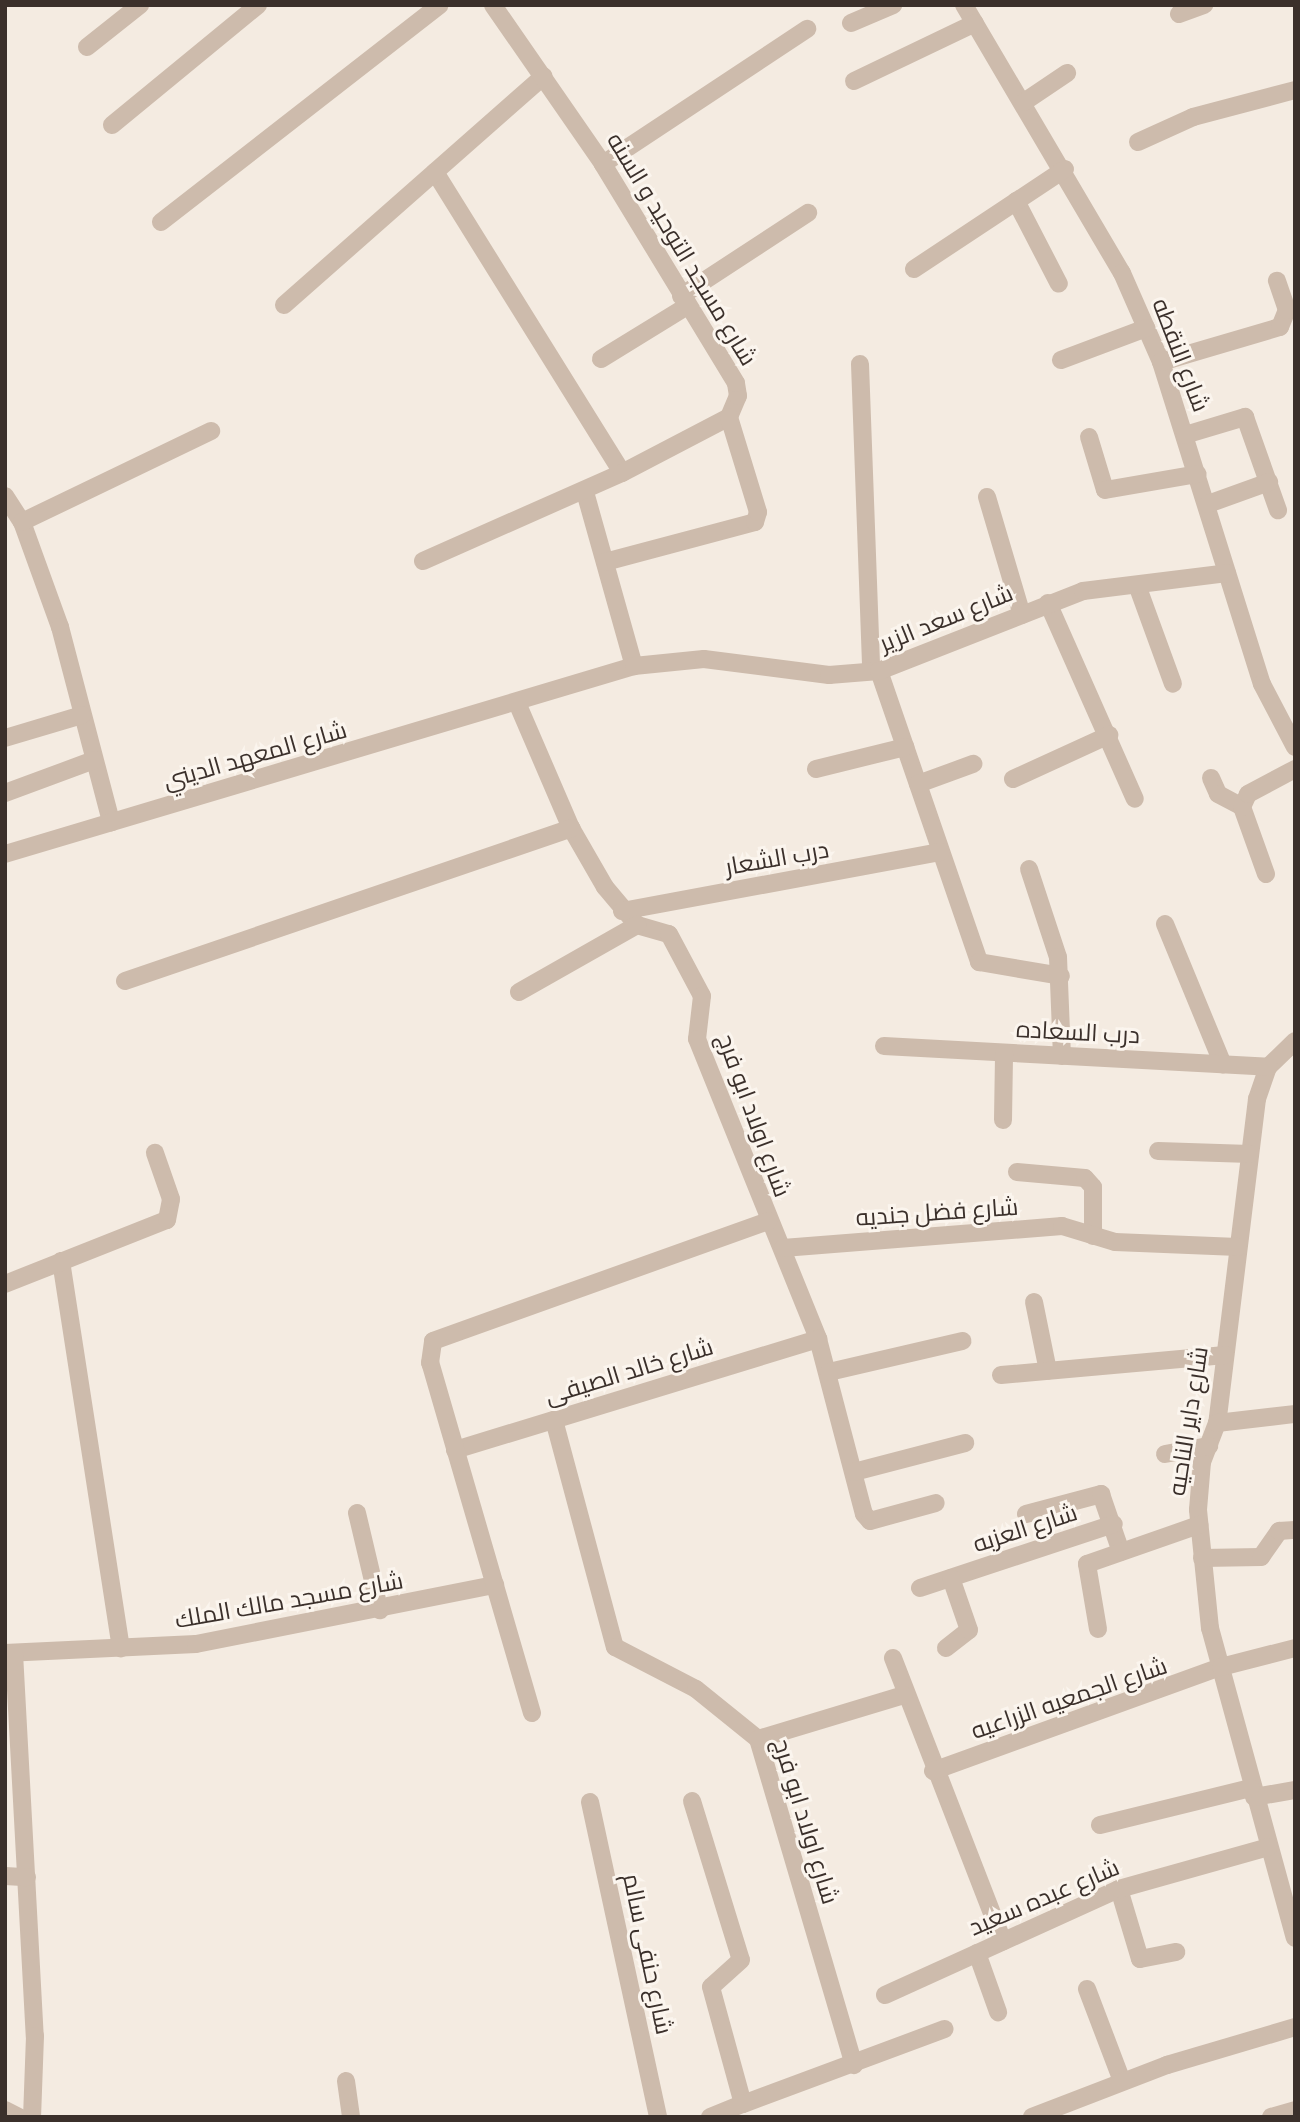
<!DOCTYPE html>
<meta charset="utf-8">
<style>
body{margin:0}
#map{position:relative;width:1300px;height:2122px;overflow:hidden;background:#f4ebe1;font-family:Ubuntu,Cairo,sans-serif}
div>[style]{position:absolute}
.minor>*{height:18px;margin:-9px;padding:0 9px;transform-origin:9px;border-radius:9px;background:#cdbbac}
span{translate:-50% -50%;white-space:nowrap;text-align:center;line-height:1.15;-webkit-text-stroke:6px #fbf5ee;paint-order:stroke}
.street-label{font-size:24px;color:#3b302b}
.frame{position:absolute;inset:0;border:7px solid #3b302b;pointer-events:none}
</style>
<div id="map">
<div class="minor">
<div style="left:964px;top:5px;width:311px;rotate:59.5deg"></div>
<div style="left:1122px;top:273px;width:97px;rotate:66.3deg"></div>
<div style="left:1161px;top:362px;width:337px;rotate:72.6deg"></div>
<div style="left:1262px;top:684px;width:71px;rotate:62.4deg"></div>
<div style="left:1179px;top:14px;width:27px;rotate:-20deg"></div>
<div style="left:851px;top:23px;width:46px;rotate:-23.2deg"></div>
<div style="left:87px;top:47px;width:68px;rotate:-38.4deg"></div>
<div style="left:854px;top:81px;width:134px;rotate:-25.6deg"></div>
<div style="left:1024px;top:102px;width:52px;rotate:-34deg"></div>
<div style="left:112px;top:125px;width:189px;rotate:-39.4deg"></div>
<div style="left:1138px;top:142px;width:60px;rotate:-24.4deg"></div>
<div style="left:1193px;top:117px;width:106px;rotate:-14.8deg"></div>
<div style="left:603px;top:164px;width:245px;rotate:-33.5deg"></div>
<div style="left:435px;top:172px;width:354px;rotate:58.1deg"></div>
<div style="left:1016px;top:201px;width:93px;rotate:62.6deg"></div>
<div style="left:161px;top:222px;width:353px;rotate:-37.9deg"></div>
<div style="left:914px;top:269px;width:181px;rotate:-33.5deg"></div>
<div style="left:681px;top:296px;width:152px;rotate:-33.2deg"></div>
<div style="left:284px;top:305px;width:346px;rotate:-41.4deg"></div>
<div style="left:601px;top:359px;width:101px;rotate:-31.6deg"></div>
<div style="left:1061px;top:360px;width:91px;rotate:-20.6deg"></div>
<div style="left:1161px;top:362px;width:124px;rotate:-16.4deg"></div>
<div style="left:1280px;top:327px;width:18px;rotate:-68deg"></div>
<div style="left:1287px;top:310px;width:31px;rotate:-109deg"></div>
<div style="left:860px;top:364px;width:307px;rotate:87.9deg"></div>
<div style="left:1185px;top:435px;width:63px;rotate:-16.7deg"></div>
<div style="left:1245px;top:417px;width:99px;rotate:70.5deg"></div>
<div style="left:1089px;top:437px;width:55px;rotate:73.2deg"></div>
<div style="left:1105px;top:490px;width:94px;rotate:-9.8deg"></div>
<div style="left:585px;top:492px;width:181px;rotate:74.3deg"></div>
<div style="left:5px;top:496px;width:31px;rotate:57deg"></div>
<div style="left:22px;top:522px;width:112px;rotate:70.1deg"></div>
<div style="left:60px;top:627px;width:202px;rotate:75.3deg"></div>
<div style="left:987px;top:497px;width:123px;rotate:73.5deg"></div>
<div style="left:1208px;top:504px;width:65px;rotate:-19.8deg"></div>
<div style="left:22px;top:522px;width:210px;rotate:-25.7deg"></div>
<div style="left:423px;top:561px;width:218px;rotate:-23.9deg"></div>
<div style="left:622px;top:473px;width:121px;rotate:-27.6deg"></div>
<div style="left:729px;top:417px;width:23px;rotate:-67deg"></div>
<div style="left:738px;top:396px;width:13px;rotate:-99deg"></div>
<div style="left:736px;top:383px;width:256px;rotate:-121.3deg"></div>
<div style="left:603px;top:164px;width:193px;rotate:-124.7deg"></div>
<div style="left:605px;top:562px;width:155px;rotate:-14.9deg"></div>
<div style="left:755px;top:522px;width:10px;rotate:-73deg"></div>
<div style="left:758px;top:512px;width:99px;rotate:-107deg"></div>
<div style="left:1137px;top:585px;width:105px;rotate:70deg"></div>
<div style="left:1048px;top:603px;width:214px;rotate:66.1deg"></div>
<div style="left:879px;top:671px;width:308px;rotate:71deg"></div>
<div style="left:979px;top:962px;width:83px;rotate:9.7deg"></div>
<div style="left:518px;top:705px;width:134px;rotate:66.7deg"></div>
<div style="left:571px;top:828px;width:68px;rotate:60deg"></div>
<div style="left:605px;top:887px;width:50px;rotate:49.9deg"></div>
<div style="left:637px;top:925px;width:33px;rotate:16deg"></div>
<div style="left:669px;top:934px;width:70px;rotate:62deg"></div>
<div style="left:702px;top:996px;width:43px;rotate:96.6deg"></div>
<div style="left:697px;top:1039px;width:323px;rotate:68deg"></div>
<div style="left:818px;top:1339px;width:181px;rotate:75.3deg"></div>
<div style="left:864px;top:1514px;width:9px;rotate:49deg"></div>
<div style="left:870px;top:1521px;width:68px;rotate:-15.3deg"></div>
<div style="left:5px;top:738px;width:80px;rotate:-16.6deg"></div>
<div style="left:816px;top:769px;width:92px;rotate:-13.9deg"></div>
<div style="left:1211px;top:778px;width:17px;rotate:66deg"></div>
<div style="left:1218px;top:794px;width:27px;rotate:28deg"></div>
<div style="left:1013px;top:779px;width:106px;rotate:-24.6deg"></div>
<div style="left:918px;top:784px;width:59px;rotate:-20deg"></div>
<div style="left:5px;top:793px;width:95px;rotate:-20.3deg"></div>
<div style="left:5px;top:854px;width:656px;rotate:-16.64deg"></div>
<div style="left:634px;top:666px;width:70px;rotate:-5.7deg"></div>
<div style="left:704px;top:659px;width:126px;rotate:7.3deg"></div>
<div style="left:829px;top:675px;width:50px;rotate:-4.6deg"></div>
<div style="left:879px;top:671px;width:219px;rotate:-21.4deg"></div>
<div style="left:1083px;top:591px;width:145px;rotate:-7.1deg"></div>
<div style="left:1029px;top:869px;width:93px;rotate:71.8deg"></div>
<div style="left:1058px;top:957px;width:99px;rotate:87.7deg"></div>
<div style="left:1266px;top:874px;width:71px;rotate:-109.7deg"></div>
<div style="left:1242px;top:807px;width:14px;rotate:-65deg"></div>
<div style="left:1248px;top:794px;width:53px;rotate:-28deg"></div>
<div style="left:622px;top:911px;width:324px;rotate:-10.5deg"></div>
<div style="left:1165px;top:924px;width:152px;rotate:67.6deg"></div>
<div style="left:125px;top:981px;width:472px;rotate:-18.9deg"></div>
<div style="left:519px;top:992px;width:136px;rotate:-29.6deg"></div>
<div style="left:1295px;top:1041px;width:37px;rotate:136deg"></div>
<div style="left:1268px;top:1067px;width:34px;rotate:109deg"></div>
<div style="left:1257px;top:1099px;width:326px;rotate:97deg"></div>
<div style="left:1217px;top:1423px;width:42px;rotate:111deg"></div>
<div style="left:1202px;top:1462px;width:48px;rotate:94.8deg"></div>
<div style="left:1198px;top:1510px;width:119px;rotate:84.2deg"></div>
<div style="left:1210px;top:1628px;width:321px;rotate:74.7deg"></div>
<div style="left:884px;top:1046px;width:385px;rotate:3.1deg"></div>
<div style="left:1003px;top:1120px;width:67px;rotate:-89.1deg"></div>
<div style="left:1158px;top:1151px;width:92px;rotate:1.9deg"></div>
<div style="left:1017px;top:1172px;width:68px;rotate:5deg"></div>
<div style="left:1085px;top:1178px;width:12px;rotate:48deg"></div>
<div style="left:1093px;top:1187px;width:49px;rotate:90deg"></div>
<div style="left:783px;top:1248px;width:280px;rotate:-4.5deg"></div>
<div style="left:1062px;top:1226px;width:55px;rotate:16.8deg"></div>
<div style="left:1115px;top:1242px;width:123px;rotate:2.3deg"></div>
<div style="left:61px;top:1261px;width:392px;rotate:81.2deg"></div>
<div style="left:5px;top:1284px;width:174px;rotate:-21.6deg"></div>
<div style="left:167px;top:1220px;width:21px;rotate:-79deg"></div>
<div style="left:171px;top:1199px;width:49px;rotate:-109.2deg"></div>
<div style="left:1034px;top:1302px;width:70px;rotate:78.5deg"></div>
<div style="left:829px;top:1372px;width:137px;rotate:-13.1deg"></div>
<div style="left:1001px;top:1375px;width:225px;rotate:-5.1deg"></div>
<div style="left:554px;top:1420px;width:235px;rotate:75deg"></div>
<div style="left:615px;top:1647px;width:91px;rotate:27.4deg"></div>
<div style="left:696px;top:1689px;width:80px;rotate:38.9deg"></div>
<div style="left:758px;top:1739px;width:340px;rotate:73.6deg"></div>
<div style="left:1217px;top:1423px;width:79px;rotate:-6.6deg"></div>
<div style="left:455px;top:1450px;width:380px;rotate:-17deg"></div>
<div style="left:1165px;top:1454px;width:45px;rotate:-10.3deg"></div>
<div style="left:854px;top:1472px;width:115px;rotate:-14.6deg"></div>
<div style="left:357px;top:1513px;width:100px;rotate:76.7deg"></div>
<div style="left:1026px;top:1514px;width:78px;rotate:-14.9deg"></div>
<div style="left:1101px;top:1494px;width:61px;rotate:71deg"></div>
<div style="left:1202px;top:1558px;width:59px;rotate:-1deg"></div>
<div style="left:1261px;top:1557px;width:32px;rotate:-55deg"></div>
<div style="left:1279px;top:1531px;width:16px;rotate:-4deg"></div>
<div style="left:920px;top:1588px;width:204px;rotate:-18.3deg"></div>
<div style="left:1098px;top:1629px;width:66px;rotate:-99.6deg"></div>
<div style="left:1087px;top:1564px;width:119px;rotate:-19.2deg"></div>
<div style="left:946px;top:1648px;width:29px;rotate:-38deg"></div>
<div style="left:969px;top:1630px;width:55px;rotate:-109.1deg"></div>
<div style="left:5px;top:1653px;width:191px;rotate:-2.7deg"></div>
<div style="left:196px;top:1644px;width:305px;rotate:-11.2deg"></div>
<div style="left:14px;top:1653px;width:384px;rotate:86.9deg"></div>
<div style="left:35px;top:2036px;width:81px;rotate:92.1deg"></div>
<div style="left:893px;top:1658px;width:304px;rotate:68.8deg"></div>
<div style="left:532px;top:1713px;width:365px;rotate:-106.2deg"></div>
<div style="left:430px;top:1363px;width:22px;rotate:-82deg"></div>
<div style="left:433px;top:1341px;width:356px;rotate:-19.7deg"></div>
<div style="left:758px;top:1739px;width:152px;rotate:-16.8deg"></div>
<div style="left:933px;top:1771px;width:306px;rotate:-19.9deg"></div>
<div style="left:1221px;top:1667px;width:76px;rotate:-14.4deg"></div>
<div style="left:1254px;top:1797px;width:42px;rotate:-9.7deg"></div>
<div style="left:692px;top:1801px;width:166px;rotate:72.9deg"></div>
<div style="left:741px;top:1960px;width:40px;rotate:138deg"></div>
<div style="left:711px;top:1987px;width:121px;rotate:74.7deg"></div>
<div style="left:743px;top:2104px;width:215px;rotate:-20.4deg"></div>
<div style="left:590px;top:1802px;width:322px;rotate:77.8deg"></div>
<div style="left:1100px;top:1825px;width:155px;rotate:-13.8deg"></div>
<div style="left:5px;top:1876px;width:22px;rotate:3deg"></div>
<div style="left:1119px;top:1889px;width:73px;rotate:73.3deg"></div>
<div style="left:1140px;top:1959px;width:37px;rotate:-11deg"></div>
<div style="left:977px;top:1953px;width:63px;rotate:70.4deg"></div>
<div style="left:1087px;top:1989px;width:98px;rotate:69.2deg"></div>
<div style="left:885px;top:1995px;width:257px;rotate:-24.4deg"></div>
<div style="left:1119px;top:1889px;width:155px;rotate:-15.7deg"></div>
<div style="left:346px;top:2081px;width:36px;rotate:82deg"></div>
<div style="left:5px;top:2110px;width:16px;rotate:27deg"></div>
<div style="left:710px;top:2117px;width:35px;rotate:-22deg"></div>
<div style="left:1032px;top:2117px;width:145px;rotate:-21.1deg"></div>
<div style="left:1167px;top:2065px;width:134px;rotate:-16.5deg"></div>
<div style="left:1271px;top:2117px;width:25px;rotate:-16deg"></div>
</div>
<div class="street-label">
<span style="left:682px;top:249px;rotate:59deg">شارع مسجد التوحيد و السنه</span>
<span style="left:1181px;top:355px;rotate:69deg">شارع النقطه</span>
<span style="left:946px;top:618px;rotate:-22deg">شارع سعد الزير</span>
<span style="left:255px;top:755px;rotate:-16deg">شارع المعهد الديني</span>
<span style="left:777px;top:858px;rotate:-10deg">درب الشعار</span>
<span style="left:1078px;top:1032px;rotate:3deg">درب السعاده</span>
<span style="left:754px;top:1115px;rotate:70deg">شارع اولاد ابو فرج</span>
<span style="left:937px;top:1212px;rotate:-4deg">شارع فضل جنديه</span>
<span style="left:629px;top:1371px;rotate:-17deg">شارع خالد الصيفى</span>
<span style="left:1188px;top:1421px;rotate:-81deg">شارع داير الناحيه</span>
<span style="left:1025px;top:1528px;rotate:-18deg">شارع العزبه</span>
<span style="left:289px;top:1600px;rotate:-10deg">شارع مسجد مالك الملك</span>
<span style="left:1069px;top:1698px;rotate:-19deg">شارع الجمعيه الزراعيه</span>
<span style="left:806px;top:1821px;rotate:73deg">شارع اولاد ابو فرج</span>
<span style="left:1044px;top:1897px;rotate:-23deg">شارع عبده سعيد</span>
<span style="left:648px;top:1954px;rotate:78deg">شارع حنفى سالم</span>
</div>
<div class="frame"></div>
</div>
